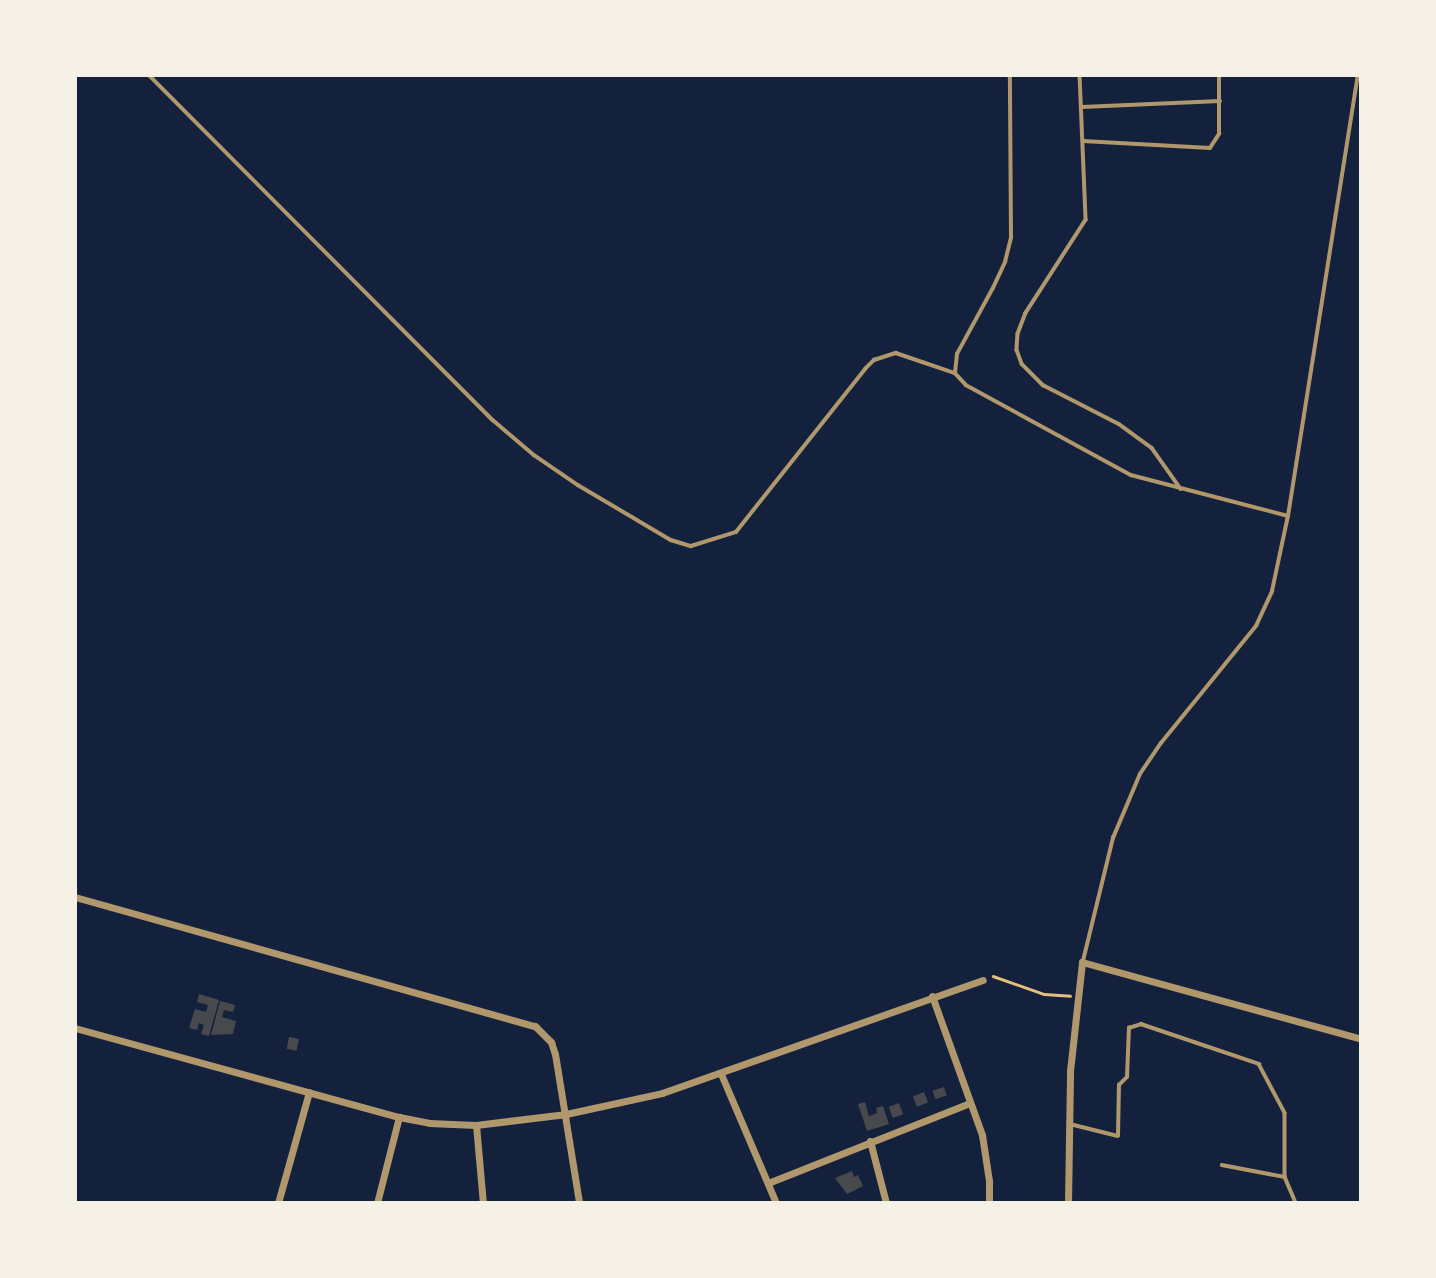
<!DOCTYPE html>
<style>
body{margin:0}
#map{position:relative;width:1436px;height:1278px;overflow:hidden;background:#14213d;font-family:Karla,sans-serif}
div>[style]{position:absolute}
.building>*{inset:0;background:#48494c;transform-origin:0 0}
.path>*{height:2.5px;margin:-1.25px;padding:0 1.25px;transform-origin:1.25px;border-radius:1.25px;background:#e5c07b}
.service>*{height:3.5px;margin:-1.75px;padding:0 1.75px;transform-origin:1.75px;border-radius:1.75px;background:#b1986c}
.minor>*{height:7px;margin:-3.5px;padding:0 3.5px;transform-origin:3.5px;border-radius:3.5px;background:#b1986c}
span{translate:-50% -50%;white-space:nowrap;text-align:center;line-height:1.15;-webkit-text-stroke:7px #f6f1e7;paint-order:stroke}
.frame{position:absolute;inset:0;border:77px solid #f6f1e7;pointer-events:none}
</style>
<div id="map">
<div class="building">
<div style="clip-path:polygon(199px 994px,219px 1000px,209px 1036px,201px 1034px,204px 1025px,199px 1023px,197px 1030px,189px 1028px,195px 1009px,206px 1012px,208px 1005px,197px 1002px)"></div>
<div style="clip-path:polygon(220px 1001px,235px 1005px,233px 1012px,224px 1010px,222px 1017px,236px 1021px,233px 1034px,211px 1035px)"></div>
<div style="left:289px;top:1037px;width:10px;height:12px;rotate:11deg"></div>
<div style="left:944px;top:1087px;width:9px;height:12px;rotate:72deg"></div>
<div style="left:924px;top:1092px;width:11px;height:12px;rotate:68deg"></div>
<div style="clip-path:polygon(865px 1102px,869px 1116px,877px 1113px,876px 1108px,883px 1106px,889px 1124px,867px 1131px,858px 1104px)"></div>
<div style="left:899px;top:1103px;width:12px;height:11px;rotate:70deg"></div>
<div style="clip-path:polygon(852px 1171px,854px 1177px,858px 1175px,863px 1186px,847px 1194px,835px 1178px)"></div>
</div>
<div class="path">
<div style="left:993px;top:976px;width:54px;rotate:19.4deg"></div>
<div style="left:1044px;top:994px;width:26px;rotate:4deg"></div>
</div>
<div class="service">
<div style="left:149px;top:75px;width:487px;rotate:45.1deg"></div>
<div style="left:493px;top:420px;width:54px;rotate:40.5deg"></div>
<div style="left:534px;top:455px;width:53px;rotate:34.3deg"></div>
<div style="left:578px;top:485px;width:108px;rotate:30.6deg"></div>
<div style="left:671px;top:540px;width:21px;rotate:17deg"></div>
<div style="left:691px;top:546px;width:47px;rotate:-17.3deg"></div>
<div style="left:736px;top:532px;width:208px;rotate:-51.6deg"></div>
<div style="left:865px;top:369px;width:13px;rotate:-45deg"></div>
<div style="left:874px;top:360px;width:23px;rotate:-18deg"></div>
<div style="left:896px;top:353px;width:62px;rotate:18.7deg"></div>
<div style="left:955px;top:373px;width:16px;rotate:47deg"></div>
<div style="left:966px;top:385px;width:188px;rotate:28.6deg"></div>
<div style="left:1131px;top:475px;width:162px;rotate:14.6deg"></div>
<div style="left:1080px;top:75px;width:145px;rotate:87.6deg"></div>
<div style="left:1086px;top:220px;width:111px;rotate:122.8deg"></div>
<div style="left:1026px;top:313px;width:22px;rotate:111deg"></div>
<div style="left:1018px;top:334px;width:16px;rotate:94deg"></div>
<div style="left:1017px;top:350px;width:15px;rotate:70deg"></div>
<div style="left:1022px;top:364px;width:30px;rotate:45deg"></div>
<div style="left:1043px;top:385px;width:85px;rotate:27.2deg"></div>
<div style="left:1119px;top:424px;width:41px;rotate:36deg"></div>
<div style="left:1152px;top:448px;width:50px;rotate:54.7deg"></div>
<div style="left:1082px;top:107px;width:138px;rotate:-2.5deg"></div>
<div style="left:1083px;top:141px;width:127px;rotate:3.2deg"></div>
<div style="left:1210px;top:148px;width:17px;rotate:-57deg"></div>
<div style="left:1219px;top:134px;width:59px;rotate:-90deg"></div>
<div style="left:955px;top:373px;width:19px;rotate:-84deg"></div>
<div style="left:957px;top:354px;width:75px;rotate:-61.4deg"></div>
<div style="left:993px;top:288px;width:29px;rotate:-65deg"></div>
<div style="left:1005px;top:262px;width:25px;rotate:-76deg"></div>
<div style="left:1011px;top:238px;width:163px;rotate:-90.4deg"></div>
<div style="left:1083px;top:961px;width:127px;rotate:-76.3deg"></div>
<div style="left:1113px;top:838px;width:69px;rotate:-67.1deg"></div>
<div style="left:1140px;top:774px;width:37px;rotate:-56deg"></div>
<div style="left:1161px;top:743px;width:151px;rotate:-50.9deg"></div>
<div style="left:1256px;top:626px;width:38px;rotate:-65deg"></div>
<div style="left:1272px;top:591px;width:77px;rotate:-78deg"></div>
<div style="left:1288px;top:516px;width:447px;rotate:-81deg"></div>
<div style="left:1070px;top:1124px;width:49px;rotate:14deg"></div>
<div style="left:1118px;top:1136px;width:51px;rotate:-88.9deg"></div>
<div style="left:1119px;top:1085px;width:11px;rotate:-45deg"></div>
<div style="left:1127px;top:1077px;width:49px;rotate:-87.7deg"></div>
<div style="left:1129px;top:1028px;width:13px;rotate:-18deg"></div>
<div style="left:1141px;top:1024px;width:125px;rotate:18.7deg"></div>
<div style="left:1259px;top:1064px;width:55px;rotate:62deg"></div>
<div style="left:1285px;top:1113px;width:64px;rotate:90deg"></div>
<div style="left:1222px;top:1165px;width:64px;rotate:10.8deg"></div>
<div style="left:1285px;top:1177px;width:28px;rotate:67deg"></div>
</div>
<div class="minor">
<div style="left:75px;top:897px;width:478px;rotate:15.7deg"></div>
<div style="left:535px;top:1026px;width:23px;rotate:45deg"></div>
<div style="left:551px;top:1042px;width:13px;rotate:72deg"></div>
<div style="left:555px;top:1054px;width:151px;rotate:80.8deg"></div>
<div style="left:932px;top:996px;width:148px;rotate:70.2deg"></div>
<div style="left:982px;top:1135px;width:47px;rotate:81.3deg"></div>
<div style="left:989px;top:1181px;width:22px;rotate:90deg"></div>
<div style="left:75px;top:1028px;width:336px;rotate:15.4deg"></div>
<div style="left:399px;top:1117px;width:31px;rotate:11deg"></div>
<div style="left:429px;top:1123px;width:47px;rotate:2.4deg"></div>
<div style="left:476px;top:1125px;width:91px;rotate:-7deg"></div>
<div style="left:566px;top:1114px;width:98px;rotate:-12.3deg"></div>
<div style="left:662px;top:1093px;width:340px;rotate:-19.4deg"></div>
<div style="left:721px;top:1074px;width:140px;rotate:66.9deg"></div>
<div style="left:476px;top:1125px;width:78px;rotate:84.9deg"></div>
<div style="left:870px;top:1141px;width:64px;rotate:75.5deg"></div>
<div style="left:768px;top:1183px;width:217px;rotate:-21.6deg"></div>
<div style="left:278px;top:1203px;width:115px;rotate:-74.4deg"></div>
<div style="left:377px;top:1203px;width:89px;rotate:-75.7deg"></div>
<div style="left:1068px;top:1203px;width:132px;rotate:-89.1deg"></div>
<div style="left:1070px;top:1071px;width:110px;rotate:-83.7deg"></div>
<div style="left:1082px;top:962px;width:289px;rotate:15.4deg"></div>
</div>
<div class="frame"></div>
</div>
